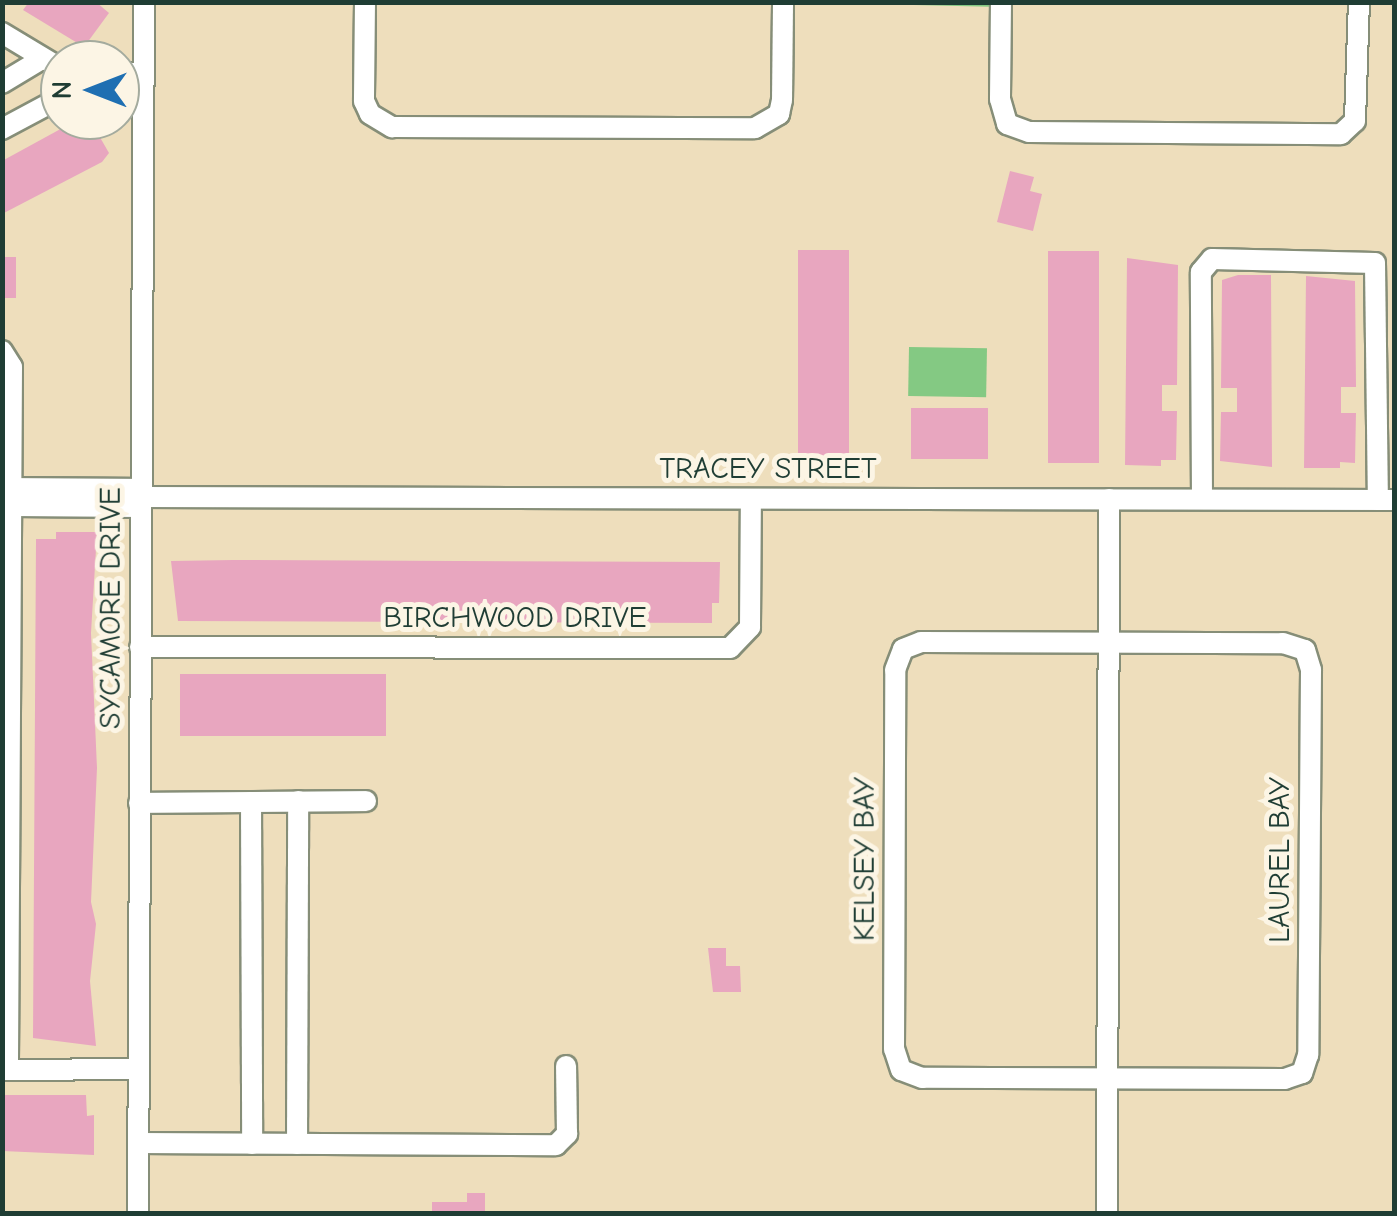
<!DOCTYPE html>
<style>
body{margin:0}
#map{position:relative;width:1397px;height:1216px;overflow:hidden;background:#eedebc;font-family:"Comic Neue",sans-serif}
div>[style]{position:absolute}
.green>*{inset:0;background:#84c983;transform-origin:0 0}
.building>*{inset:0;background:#e8a6bf;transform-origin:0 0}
.roads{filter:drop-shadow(2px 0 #868e78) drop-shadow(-2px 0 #868e78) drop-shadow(0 2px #868e78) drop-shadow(0 -2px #868e78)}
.minor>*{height:20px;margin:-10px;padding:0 10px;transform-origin:10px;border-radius:10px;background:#fff}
span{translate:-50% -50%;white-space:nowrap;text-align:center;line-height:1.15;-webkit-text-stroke:10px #fcf5e5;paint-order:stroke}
.street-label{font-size:30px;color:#1f3d34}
.frame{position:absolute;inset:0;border:5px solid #1f3d34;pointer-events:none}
.north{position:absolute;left:40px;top:40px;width:100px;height:100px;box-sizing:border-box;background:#fcf5e5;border:2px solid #a4ab9e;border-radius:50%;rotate:270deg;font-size:28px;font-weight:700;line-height:40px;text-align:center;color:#1f3d34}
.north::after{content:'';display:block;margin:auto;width:35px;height:45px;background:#1f6fb2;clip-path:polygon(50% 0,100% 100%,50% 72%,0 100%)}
</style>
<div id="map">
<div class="green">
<div style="clip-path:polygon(783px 2px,1001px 3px,1001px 7px)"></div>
<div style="left:909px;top:347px;width:78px;height:49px;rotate:1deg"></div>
</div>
<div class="building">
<div style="clip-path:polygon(29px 2px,96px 2px,109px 13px,84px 47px,23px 10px)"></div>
<div style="clip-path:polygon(77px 120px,90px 120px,109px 153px,102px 162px,2px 214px,2px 161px)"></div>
<div style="clip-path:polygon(1010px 171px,1034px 177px,1030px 191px,1042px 194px,1033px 231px,997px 222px)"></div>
<div style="left:798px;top:250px;width:51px;height:212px"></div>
<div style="left:1048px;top:251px;width:51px;height:212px"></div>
<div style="left:2px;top:257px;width:14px;height:41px"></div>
<div style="clip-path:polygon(1127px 258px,1178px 265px,1177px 385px,1162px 385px,1162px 411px,1177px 411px,1176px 460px,1161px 460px,1161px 466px,1125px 465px)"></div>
<div style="clip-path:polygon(1238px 275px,1271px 275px,1272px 467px,1220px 461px,1221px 412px,1237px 412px,1237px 388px,1221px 388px,1222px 280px)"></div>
<div style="clip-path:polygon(1306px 276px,1355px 281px,1356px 387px,1341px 387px,1341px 413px,1356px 413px,1355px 463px,1340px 462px,1340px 468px,1304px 468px)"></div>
<div style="left:911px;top:408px;width:77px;height:51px"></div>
<div style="clip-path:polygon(56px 532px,97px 532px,91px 633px,97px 768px,91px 902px,96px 924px,90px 981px,96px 1046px,33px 1038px,36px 539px,56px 539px)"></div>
<div style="clip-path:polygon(233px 560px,720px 562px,719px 603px,712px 603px,712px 623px,178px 621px,171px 561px)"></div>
<div style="left:180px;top:674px;width:206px;height:62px"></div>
<div style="clip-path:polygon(708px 948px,726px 948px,726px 966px,740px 966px,741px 992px,713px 992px)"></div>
<div style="clip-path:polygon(2px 1095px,86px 1095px,87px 1116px,94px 1115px,94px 1155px,2px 1151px)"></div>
<div style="clip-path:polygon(467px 1193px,485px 1193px,485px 1214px,432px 1214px,432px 1202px,467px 1202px)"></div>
</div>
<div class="roads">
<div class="minor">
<div style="left:365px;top:2px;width:99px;rotate:90.6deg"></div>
<div style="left:364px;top:101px;width:14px;rotate:65deg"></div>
<div style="left:370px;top:114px;width:26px;rotate:31deg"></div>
<div style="left:392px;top:127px;width:363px;rotate:0.2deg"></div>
<div style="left:755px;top:128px;width:28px;rotate:-30deg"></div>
<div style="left:779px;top:114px;width:14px;rotate:-78deg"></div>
<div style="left:782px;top:100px;width:98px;rotate:-89.4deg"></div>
<div style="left:1001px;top:2px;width:97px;rotate:90.6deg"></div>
<div style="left:1000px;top:99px;width:26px;rotate:74deg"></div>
<div style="left:1007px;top:124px;width:23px;rotate:20deg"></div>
<div style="left:1029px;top:132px;width:312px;rotate:0.4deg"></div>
<div style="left:1341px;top:134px;width:19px;rotate:-43deg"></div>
<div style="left:1355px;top:121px;width:119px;rotate:-88.1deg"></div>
<div style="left:2px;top:33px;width:68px;rotate:31.1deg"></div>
<div style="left:120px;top:73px;width:23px"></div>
<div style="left:2px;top:83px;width:47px;rotate:-31deg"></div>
<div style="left:2px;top:129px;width:66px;rotate:-28.1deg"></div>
<div style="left:2px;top:351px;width:19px;rotate:58deg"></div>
<div style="left:12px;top:367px;width:703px;rotate:90.33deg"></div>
<div style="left:12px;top:488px;width:129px;rotate:0.4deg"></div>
<div style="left:141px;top:497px;width:1253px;rotate:0.14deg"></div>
<div style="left:1202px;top:499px;width:227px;rotate:-90.3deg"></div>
<div style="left:1201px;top:272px;width:17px;rotate:-50deg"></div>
<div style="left:1212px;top:259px;width:163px;rotate:1.4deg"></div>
<div style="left:1375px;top:263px;width:237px;rotate:89.3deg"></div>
<div style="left:12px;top:506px;width:129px;rotate:0.4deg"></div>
<div style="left:921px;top:642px;width:362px;rotate:0.2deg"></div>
<div style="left:1283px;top:643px;width:23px;rotate:18deg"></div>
<div style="left:1305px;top:650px;width:21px;rotate:73deg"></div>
<div style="left:1311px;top:670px;width:385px;rotate:90.4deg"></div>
<div style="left:1308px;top:1055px;width:19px;rotate:108deg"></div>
<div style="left:1302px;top:1073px;width:18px;rotate:161deg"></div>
<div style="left:1285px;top:1079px;width:363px;rotate:-179.8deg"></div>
<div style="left:922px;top:1078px;width:22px;rotate:-159deg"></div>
<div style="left:901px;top:1070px;width:22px;rotate:-108deg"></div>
<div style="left:894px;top:1049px;width:379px;rotate:-89.8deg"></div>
<div style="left:895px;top:670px;width:22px;rotate:-69deg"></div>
<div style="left:903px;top:649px;width:19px;rotate:-21deg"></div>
<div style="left:140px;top:647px;width:590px;rotate:0.1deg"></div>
<div style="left:730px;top:648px;width:29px;rotate:-46deg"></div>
<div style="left:750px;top:627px;width:128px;rotate:-89.6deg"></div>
<div style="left:251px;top:802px;width:342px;rotate:89.8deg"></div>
<div style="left:139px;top:803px;width:227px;rotate:-0.5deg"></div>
<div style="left:2px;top:1070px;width:135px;rotate:-0.4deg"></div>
<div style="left:138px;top:1143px;width:418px;rotate:0.3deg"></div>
<div style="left:556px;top:1145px;width:16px;rotate:-45deg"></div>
<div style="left:567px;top:1134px;width:68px;rotate:-90.8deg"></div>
<div style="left:297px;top:1144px;width:343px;rotate:-89.8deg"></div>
<div style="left:138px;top:1214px;width:1212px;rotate:-89.72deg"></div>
<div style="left:1107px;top:1214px;width:715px;rotate:-89.84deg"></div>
</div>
</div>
<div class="street-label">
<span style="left:768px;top:469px">TRACEY STREET</span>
<span style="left:111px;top:608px;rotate:-90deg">SYCAMORE DRIVE</span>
<span style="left:515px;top:618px">BIRCHWOOD DRIVE</span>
<span style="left:865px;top:859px;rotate:-90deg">KELSEY BAY</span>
<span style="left:1280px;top:860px;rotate:-90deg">LAUREL BAY</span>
</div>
<div class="frame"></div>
<div class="north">N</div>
</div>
